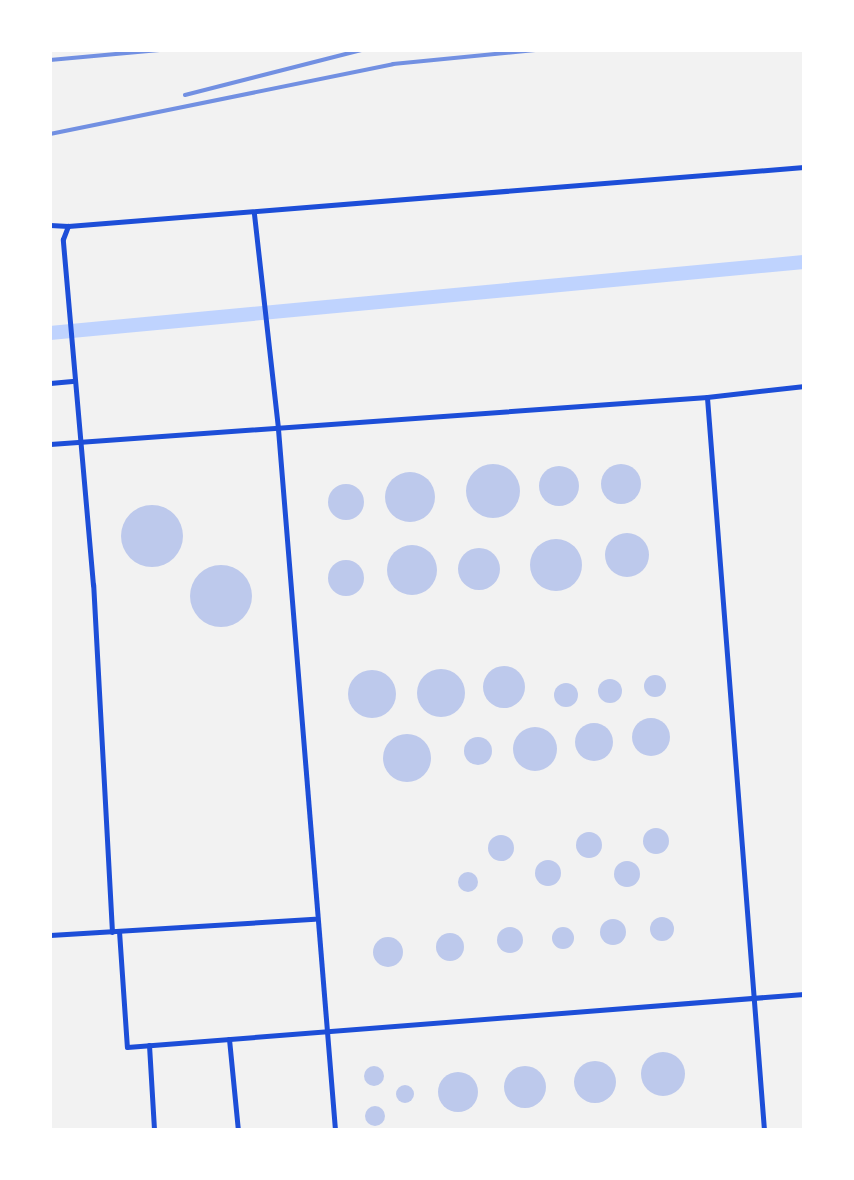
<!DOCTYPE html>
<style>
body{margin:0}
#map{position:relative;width:854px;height:1180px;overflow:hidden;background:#f2f2f2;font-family:"Alegreya Sans",sans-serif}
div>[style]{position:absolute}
.canal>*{height:14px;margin:-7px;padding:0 7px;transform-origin:7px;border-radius:7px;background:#bfd3fe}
.building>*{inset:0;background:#bdc9ec}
.round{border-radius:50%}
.minor>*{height:5px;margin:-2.5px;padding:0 2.5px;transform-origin:2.5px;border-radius:2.5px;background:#1d4ed8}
.rail>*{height:4px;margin:-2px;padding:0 2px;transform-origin:2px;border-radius:2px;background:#7290e2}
span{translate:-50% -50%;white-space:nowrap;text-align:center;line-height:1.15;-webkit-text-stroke:8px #fff;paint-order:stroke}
.frame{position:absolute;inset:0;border:52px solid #fff;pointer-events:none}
</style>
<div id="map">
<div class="canal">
<div style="left:50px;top:333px;width:757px;rotate:-5.38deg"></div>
</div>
<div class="building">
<div class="round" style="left:601px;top:464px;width:40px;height:40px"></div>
<div class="round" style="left:466px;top:464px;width:54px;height:54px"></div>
<div class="round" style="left:539px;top:466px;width:40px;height:40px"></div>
<div class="round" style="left:385px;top:472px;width:50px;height:50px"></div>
<div class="round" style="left:328px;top:484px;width:36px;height:36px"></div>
<div class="round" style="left:121px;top:505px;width:62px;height:62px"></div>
<div class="round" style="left:605px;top:533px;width:44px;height:44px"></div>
<div class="round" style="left:530px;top:539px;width:52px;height:52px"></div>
<div class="round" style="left:387px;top:545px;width:50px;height:50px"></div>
<div class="round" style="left:458px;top:548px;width:42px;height:42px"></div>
<div class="round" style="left:328px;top:560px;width:36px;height:36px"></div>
<div class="round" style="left:190px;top:565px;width:62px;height:62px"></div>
<div class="round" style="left:483px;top:666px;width:42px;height:42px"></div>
<div class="round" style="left:417px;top:669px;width:48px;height:48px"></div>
<div class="round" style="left:348px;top:670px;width:48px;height:48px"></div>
<div class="round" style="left:644px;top:675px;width:22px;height:22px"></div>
<div class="round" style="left:598px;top:679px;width:24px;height:24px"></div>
<div class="round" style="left:554px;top:683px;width:24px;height:24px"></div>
<div class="round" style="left:632px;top:718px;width:38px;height:38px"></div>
<div class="round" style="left:575px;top:723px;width:38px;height:38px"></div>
<div class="round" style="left:513px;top:727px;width:44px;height:44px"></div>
<div class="round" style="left:383px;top:734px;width:48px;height:48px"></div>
<div class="round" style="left:464px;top:737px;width:28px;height:28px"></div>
<div class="round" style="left:643px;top:828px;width:26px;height:26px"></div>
<div class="round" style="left:576px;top:832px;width:26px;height:26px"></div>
<div class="round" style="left:488px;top:835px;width:26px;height:26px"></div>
<div class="round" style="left:535px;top:860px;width:26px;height:26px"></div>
<div class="round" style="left:614px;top:861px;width:26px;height:26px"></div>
<div class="round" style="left:458px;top:872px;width:20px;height:20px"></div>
<div class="round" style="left:650px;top:917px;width:24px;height:24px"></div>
<div class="round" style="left:600px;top:919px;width:26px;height:26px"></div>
<div class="round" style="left:497px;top:927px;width:26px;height:26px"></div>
<div class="round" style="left:552px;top:927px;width:22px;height:22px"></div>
<div class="round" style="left:436px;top:933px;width:28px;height:28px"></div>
<div class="round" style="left:373px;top:937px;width:30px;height:30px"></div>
<div class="round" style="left:641px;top:1052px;width:44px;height:44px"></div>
<div class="round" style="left:574px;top:1061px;width:42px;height:42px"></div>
<div class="round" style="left:504px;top:1066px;width:42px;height:42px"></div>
<div class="round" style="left:364px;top:1066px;width:20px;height:20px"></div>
<div class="round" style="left:438px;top:1072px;width:40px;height:40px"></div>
<div class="round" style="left:396px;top:1085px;width:18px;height:18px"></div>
<div class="round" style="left:365px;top:1106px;width:20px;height:20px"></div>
</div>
<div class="minor">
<div style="left:254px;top:214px;width:216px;rotate:83.6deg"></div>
<div style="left:278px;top:429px;width:703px;rotate:85.35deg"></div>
<div style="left:50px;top:225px;width:18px;rotate:3deg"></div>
<div style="left:50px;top:383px;width:25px;rotate:-5deg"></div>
<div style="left:50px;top:444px;width:659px;rotate:-4.09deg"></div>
<div style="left:119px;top:931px;width:116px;rotate:86.1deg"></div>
<div style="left:127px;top:1047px;width:679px;rotate:-4.48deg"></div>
<div style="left:112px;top:932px;width:348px;rotate:-93.1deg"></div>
<div style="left:93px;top:585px;width:347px;rotate:-95deg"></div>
<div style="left:63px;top:239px;width:14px;rotate:-69deg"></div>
<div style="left:68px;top:226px;width:738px;rotate:-4.58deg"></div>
<div style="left:50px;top:935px;width:265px;rotate:-3.5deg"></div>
<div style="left:229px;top:1039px;width:91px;rotate:84.4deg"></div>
<div style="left:149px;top:1045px;width:85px;rotate:86.6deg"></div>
<div style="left:764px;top:1130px;width:735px;rotate:-94.45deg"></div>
<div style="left:707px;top:397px;width:98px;rotate:-6.5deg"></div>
</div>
<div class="rail">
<div style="left:50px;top:60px;width:110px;rotate:-5.2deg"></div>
<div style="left:185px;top:95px;width:182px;rotate:-14.3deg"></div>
<div style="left:50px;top:134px;width:350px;rotate:-11.5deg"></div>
<div style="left:393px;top:64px;width:143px;rotate:-5.6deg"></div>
</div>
<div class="frame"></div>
</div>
